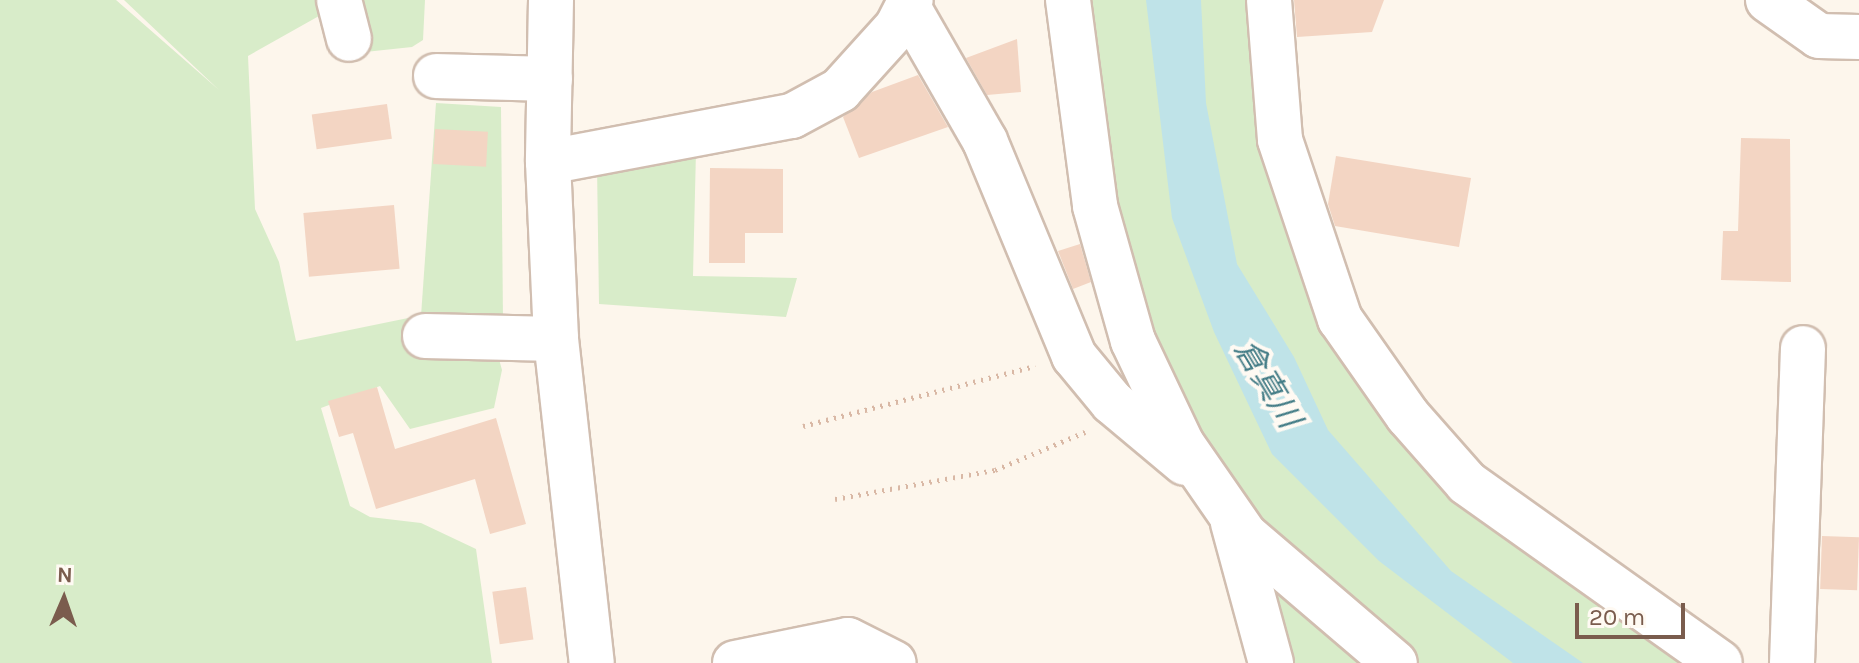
<!DOCTYPE html>
<meta charset="utf-8">
<style>
body{margin:0}
#map{position:relative;width:1859px;height:663px;overflow:hidden;background:#fdf6ec;font-family:Karla,"Noto Sans JP",sans-serif}
div>[style]{position:absolute}
.green>*{inset:0;background:#d8ecc9}
.water>*{inset:0;background:#bfe3e8}
.building>*{inset:0;background:#f3d5c3;transform-origin:0 0}
.path>*{height:5px;margin-top:-2.5px;transform-origin:0;background:repeating-linear-gradient(90deg,#d9b8a5 0 2px,transparent 0 8px)}
.roads{filter:drop-shadow(2px 0 #d1beb0) drop-shadow(-2px 0 #d1beb0) drop-shadow(0 2px #d1beb0) drop-shadow(0 -2px #d1beb0)}
.minor>*{height:44px;margin:-22px;padding:0 22px;transform-origin:22px;border-radius:22px;background:#fff}
span{translate:-50% -50%;white-space:nowrap;text-align:center;line-height:1.15;-webkit-text-stroke:8px #fffaf3;paint-order:stroke}
.water-label{font-size:32px;color:#437c86;font-style:italic}
.north{position:absolute;left:24px;top:559px;width:80px;height:80px;-webkit-text-stroke:6px #fffaf3;paint-order:stroke;rotate:2deg;font-size:22px;font-weight:700;line-height:32px;text-align:center;color:#7a5c4d}
.north::after{content:'';display:block;margin:auto;width:28px;height:36px;background:#7a5c4d;clip-path:polygon(50% 0,100% 100%,50% 72%,0 100%)}
.scale{position:absolute;left:1575px;top:603px;width:110px;height:36px;box-sizing:border-box;border:4px solid #7a5c4d;border-top:0;padding-left:10px;font-size:24px;line-height:28px;white-space:nowrap;color:#7a5c4d;-webkit-text-stroke:6px #fffaf3;paint-order:stroke}
</style>
<div id="map">
<div class="green">
<div style="clip-path:polygon(0 0,116px 0,219px 90px,124px 0,336px 0,335px 7px,248px 56px,255px 209px,279px 262px,296px 341px,413px 317px,489px 323px,502px 370px,494px 408px,410px 429px,380px 386px,321px 408px,350px 506px,370px 517px,421px 523px,476px 549px,492px 663px,0 663px)"></div>
<div style="clip-path:polygon(346px 0,425px 0,423px 40px,412px 47px,365px 52px)"></div>
<div style="clip-path:polygon(1068px 0,1269px 0,1315px 285px,1420px 430px,1697px 663px,1417px 663px,1245px 535px,1149px 374px)"></div>
<div style="clip-path:polygon(436px 103px,501px 107px,503px 320px,421px 316px)"></div>
<div style="clip-path:polygon(696px 151px,693px 276px,797px 278px,786px 317px,599px 304px,597px 166px)"></div>
<div style="clip-path:polygon(1253px 560px,1381px 663px,1279px 663px)"></div>
</div>
<div class="water">
<div style="clip-path:polygon(1146px 0,1201px 0,1206px 103px,1237px 264px,1294px 357px,1328px 430px,1451px 571px,1583px 663px,1513px 663px,1379px 561px,1272px 454px,1214px 332px,1172px 218px)"></div>
</div>
<div class="building">
<div style="clip-path:polygon(1294px 0,1384px 0,1372px 32px,1297px 37px)"></div>
<div style="clip-path:polygon(1017px 39px,1021px 92px,987px 95px,966px 58px)"></div>
<div style="clip-path:polygon(918px 75px,948px 127px,859px 158px,843px 117px,872px 92px)"></div>
<div style="left:387px;top:104px;width:35px;height:76px;rotate:82deg"></div>
<div style="left:435px;top:129px;width:53px;height:35px;rotate:3deg"></div>
<div style="clip-path:polygon(1741px 138px,1790px 139px,1791px 282px,1721px 280px,1723px 231px,1738px 231px)"></div>
<div style="clip-path:polygon(1336px 156px,1471px 178px,1459px 247px,1335px 226px,1328px 204px)"></div>
<div style="clip-path:polygon(710px 168px,783px 169px,783px 233px,745px 233px,745px 263px,709px 263px)"></div>
<div style="left:394px;top:205px;width:64px;height:91px;rotate:85deg"></div>
<div style="clip-path:polygon(1080px 244px,1091px 282px,1073px 289px,1058px 251px)"></div>
<div style="clip-path:polygon(377px 387px,395px 449px,496px 418px,526px 524px,490px 534px,475px 479px,376px 509px,353px 433px,339px 437px,328px 401px)"></div>
<div style="left:1822px;top:536px;width:37px;height:53px;rotate:2deg"></div>
<div style="left:526px;top:587px;width:53px;height:34px;rotate:82deg"></div>
</div>
<div class="path">
<div style="left:803px;top:426px;width:240px;rotate:-14.5deg"></div>
<div style="left:835px;top:499px;width:163px;rotate:-10.3deg"></div>
<div style="left:995px;top:470px;width:98px;rotate:-22.9deg"></div>
</div>
<div class="roads">
<div class="minor">
<div style="left:339px;top:0;width:40px;rotate:75.6deg"></div>
<div style="left:551px;top:0;width:162px;rotate:91.1deg"></div>
<div style="left:548px;top:162px;width:177px;rotate:87.4deg"></div>
<div style="left:556px;top:339px;width:326px;rotate:83.7deg"></div>
<div style="left:1068px;top:0;width:208px;rotate:82.5deg"></div>
<div style="left:1095px;top:206px;width:140px;rotate:74.3deg"></div>
<div style="left:1133px;top:341px;width:114px;rotate:64.6deg"></div>
<div style="left:1182px;top:444px;width:111px;rotate:55.3deg"></div>
<div style="left:1245px;top:535px;width:197px;rotate:40.5deg"></div>
<div style="left:1269px;top:0;width:140px;rotate:85.5deg"></div>
<div style="left:1280px;top:140px;width:189px;rotate:71.5deg"></div>
<div style="left:1340px;top:319px;width:118px;rotate:55deg"></div>
<div style="left:1408px;top:416px;width:89px;rotate:48.6deg"></div>
<div style="left:1467px;top:483px;width:310px;rotate:35.4deg"></div>
<div style="left:1768px;top:0;width:62px;rotate:35.2deg"></div>
<div style="left:1819px;top:36px;width:40px;rotate:1.4deg"></div>
<div style="left:908px;top:7px;width:155px;rotate:60.1deg"></div>
<div style="left:985px;top:141px;width:233px;rotate:67.5deg"></div>
<div style="left:1074px;top:356px;width:60px;rotate:50.4deg"></div>
<div style="left:1112px;top:402px;width:95px;rotate:39.9deg"></div>
<div style="left:436px;top:76px;width:114px;rotate:1.5deg"></div>
<div style="left:548px;top:162px;width:248px;rotate:-10.7deg"></div>
<div style="left:792px;top:116px;width:55px;rotate:-28.4deg"></div>
<div style="left:840px;top:90px;width:85px;rotate:-47.9deg"></div>
<div style="left:897px;top:27px;width:30px;rotate:-63deg"></div>
<div style="left:425px;top:336px;width:131px;rotate:1.3deg"></div>
<div style="left:1233px;top:523px;width:145px;rotate:74.8deg"></div>
<div style="left:735px;top:663px;width:115px;rotate:-11.5deg"></div>
<div style="left:848px;top:640px;width:51px;rotate:26.6deg"></div>
<div style="left:1792px;top:663px;width:315px;rotate:-88deg"></div>
</div>
</div>
<div class="water-label">
<span style="left:1267px;top:384px;rotate:59deg">倉真川</span>
</div>
<div class="north">N</div>
<div class="scale">20 m</div>
</div>
